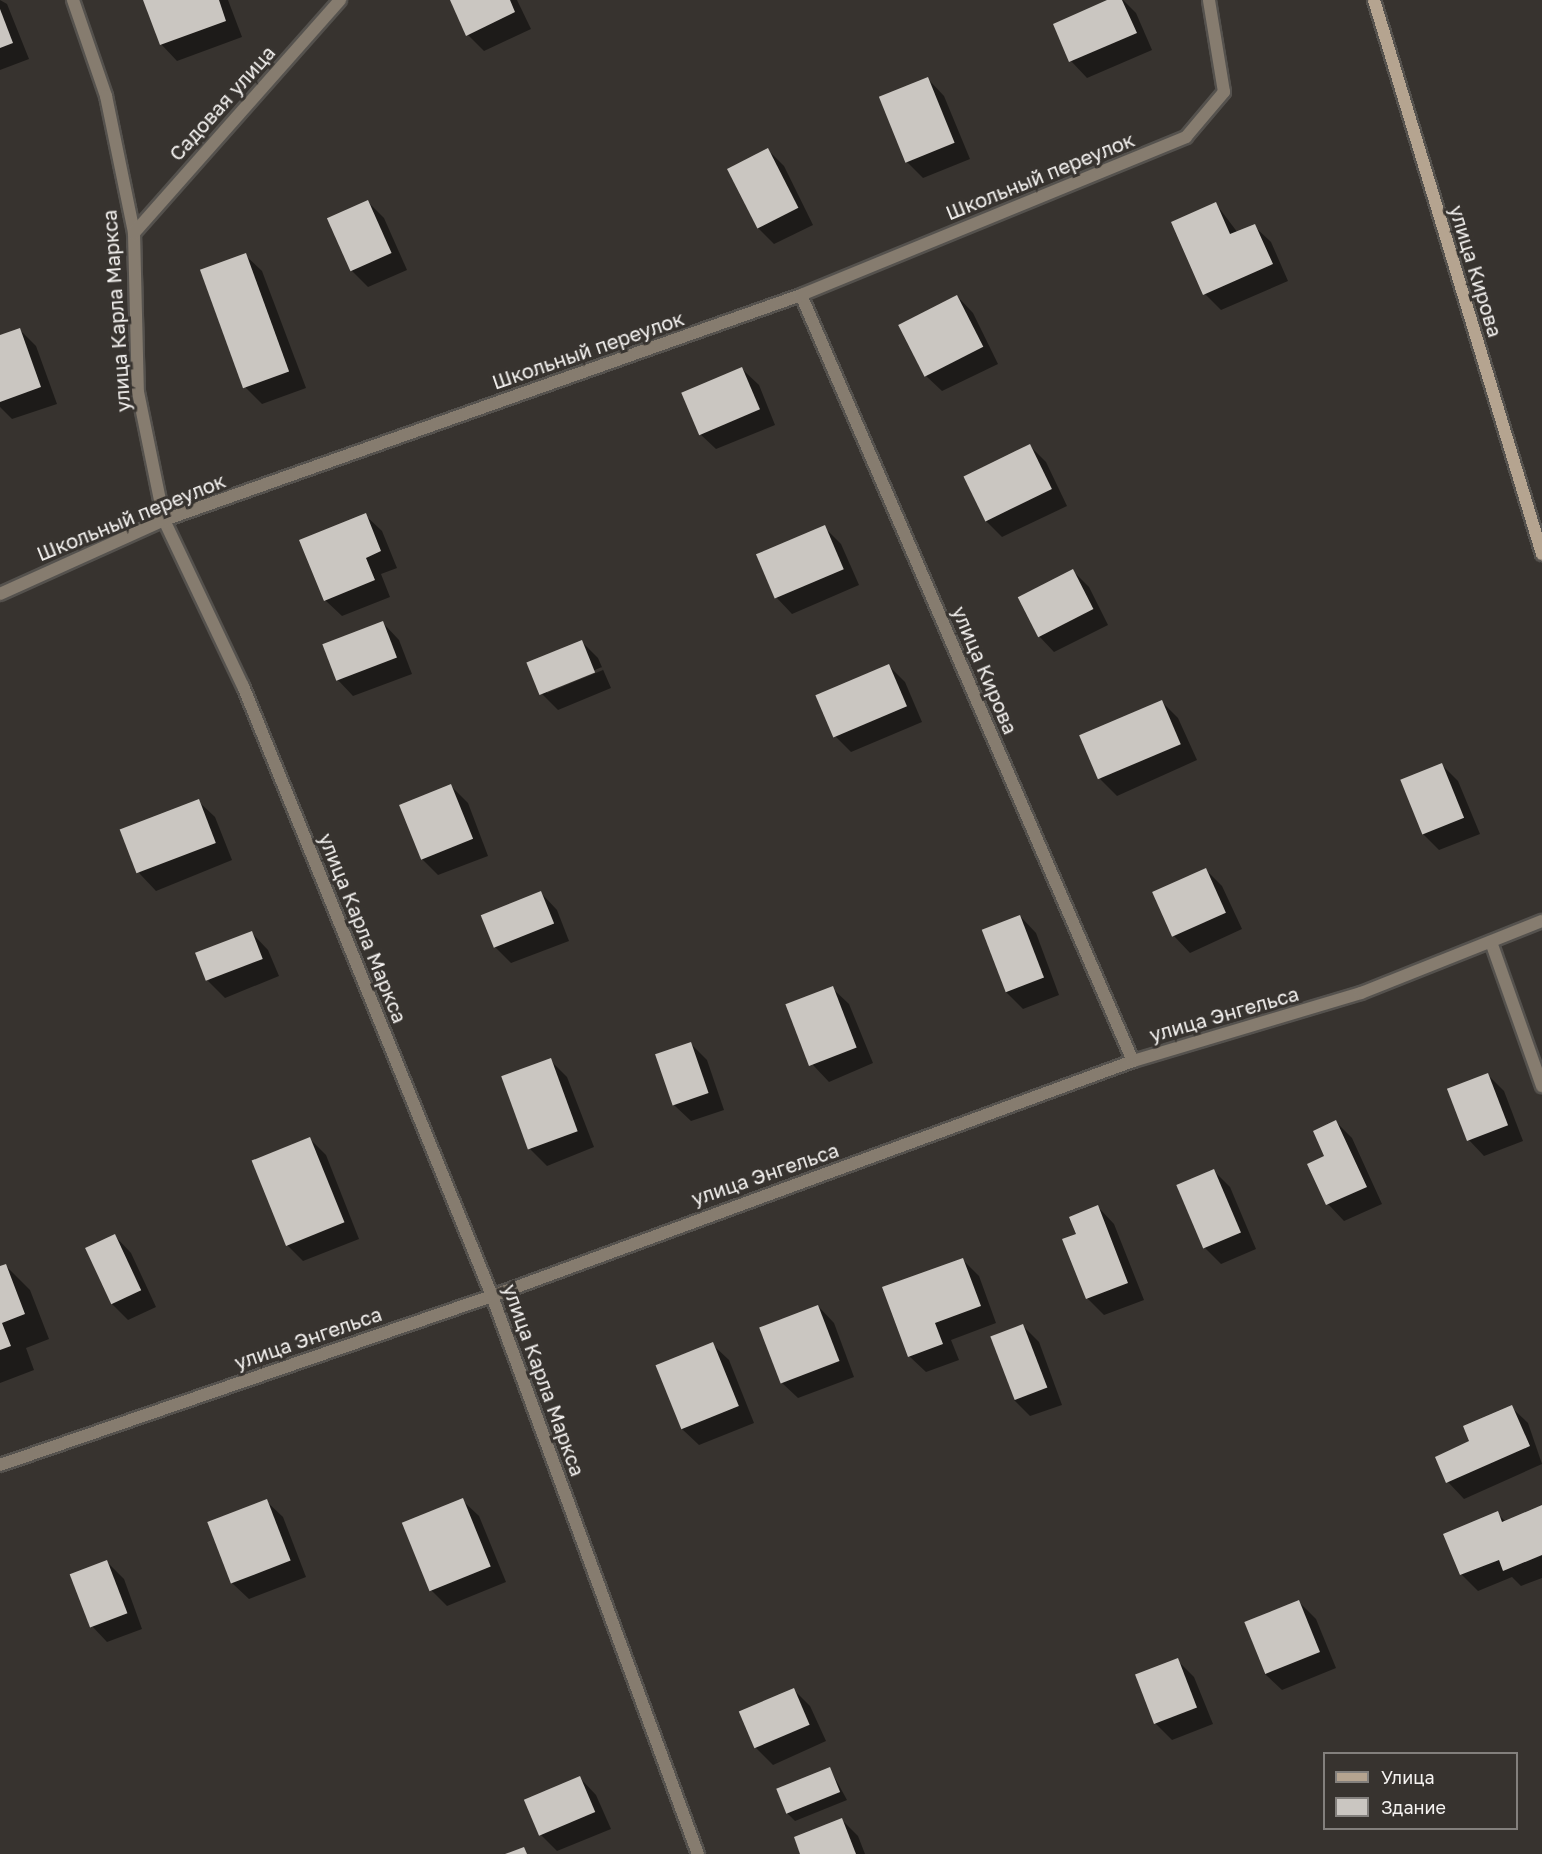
<!DOCTYPE html>
<meta charset="utf-8">
<style>
body{margin:0}
#map{position:relative;width:1542px;height:1854px;overflow:hidden;background:#37332f;font-family:"Golos Text",sans-serif}
div>[style]{position:absolute}
.shadow>*{inset:0;background:#0007}
.building>*{inset:0;background:#cac6c1;transform-origin:0 0}
.roads{filter:drop-shadow(2px 0 #55524e) drop-shadow(-2px 0 #55524e) drop-shadow(0 2px #55524e) drop-shadow(0 -2px #55524e)}
.service>*{height:12px;margin:-6px;padding:0 6px;transform-origin:6px;border-radius:6px;background:#867c6f}
.minor>*{height:12px;margin:-6px;padding:0 6px;transform-origin:6px;border-radius:6px;background:#867c6f}
.secondary>*{height:12px;margin:-6px;padding:0 6px;transform-origin:6px;border-radius:6px;background:#b5a490}
span{translate:-50% -50%;white-space:nowrap;text-align:center;line-height:1.15;-webkit-text-stroke:6px #37332f;paint-order:stroke}
.street-label{font-size:20px;color:#f5f3f1}
.legend{position:absolute;left:1323px;top:1752px;width:195px;height:78px;box-sizing:border-box;background:#37332f;border:2px solid #83807d;margin:0;padding:8px 10px;list-style:none;font-size:18px;color:#f5f3f1}
.legend li{display:flex;align-items:center;gap:12px;height:30px}
.legend b{width:30px;border:2px solid #83807d}
</style>
<div id="map">
<div class="shadow">
<div style="clip-path:polygon(0 0,7px 4px,29px 59px,0 70px)"></div>
<div style="clip-path:polygon(145px 0,228px 0,242px 37px,177px 61px,161px 44px)"></div>
<div style="clip-path:polygon(451px 0,517px 0,531px 29px,484px 51px,468px 35px)"></div>
<div style="clip-path:polygon(1111px 0,1123px 0,1136px 13px,1152px 50px,1087px 78px,1071px 61px)"></div>
<div style="clip-path:polygon(928px 79px,944px 96px,970px 159px,923px 178px,907px 162px)"></div>
<div style="clip-path:polygon(768px 150px,784px 166px,813px 225px,774px 244px,758px 228px)"></div>
<div style="clip-path:polygon(368px 202px,384px 218px,407px 270px,368px 287px,352px 271px)"></div>
<div style="clip-path:polygon(1216px 204px,1238px 233px,1254px 226px,1271px 242px,1288px 281px,1221px 310px,1205px 294px)"></div>
<div style="clip-path:polygon(245px 255px,262px 271px,306px 388px,262px 404px,246px 388px)"></div>
<div style="clip-path:polygon(957px 296px,973px 313px,998px 364px,942px 391px,925px 375px)"></div>
<div style="clip-path:polygon(20px 330px,36px 346px,57px 404px,12px 419px,0 407px,0 337px)"></div>
<div style="clip-path:polygon(742px 369px,759px 385px,775px 425px,716px 449px,699px 433px)"></div>
<div style="clip-path:polygon(1030px 446px,1046px 462px,1067px 506px,1002px 537px,986px 521px)"></div>
<div style="clip-path:polygon(365px 515px,382px 531px,397px 568px,381px 574px,390px 597px,342px 616px,325px 600px)"></div>
<div style="clip-path:polygon(824px 527px,841px 544px,859px 585px,792px 614px,776px 597px,758px 556px)"></div>
<div style="clip-path:polygon(1073px 571px,1089px 587px,1108px 625px,1054px 652px,1038px 635px)"></div>
<div style="clip-path:polygon(383px 623px,399px 640px,412px 674px,353px 696px,337px 679px)"></div>
<div style="clip-path:polygon(evenodd,582px 642px,598px 658px,611px 688px,558px 710px,541px 693px,582px 642px,602px 667px,603px 670px,547px 693px,547px 690px,602px 667px)"></div>
<div style="clip-path:polygon(889px 666px,905px 682px,922px 722px,851px 752px,834px 735px)"></div>
<div style="clip-path:polygon(1162px 702px,1178px 718px,1197px 760px,1117px 796px,1100px 779px)"></div>
<div style="clip-path:polygon(1442px 765px,1458px 781px,1480px 834px,1439px 850px,1423px 834px)"></div>
<div style="clip-path:polygon(451px 786px,468px 803px,488px 856px,438px 875px,422px 859px)"></div>
<div style="clip-path:polygon(198px 801px,215px 817px,232px 860px,156px 891px,140px 874px,122px 832px)"></div>
<div style="clip-path:polygon(1206px 870px,1222px 886px,1242px 929px,1190px 953px,1174px 936px,1154px 893px)"></div>
<div style="clip-path:polygon(541px 893px,557px 910px,569px 941px,511px 963px,495px 947px)"></div>
<div style="clip-path:polygon(1020px 916px,1036px 933px,1059px 995px,1023px 1009px,1006px 992px)"></div>
<div style="clip-path:polygon(252px 933px,268px 950px,279px 976px,225px 998px,208px 981px)"></div>
<div style="clip-path:polygon(832px 988px,849px 1004px,873px 1063px,829px 1082px,813px 1065px)"></div>
<div style="clip-path:polygon(690px 1043px,707px 1060px,724px 1110px,691px 1121px,674px 1105px,657px 1055px)"></div>
<div style="clip-path:polygon(550px 1060px,567px 1077px,594px 1147px,547px 1166px,530px 1149px)"></div>
<div style="clip-path:polygon(1488px 1075px,1504px 1091px,1523px 1141px,1484px 1156px,1468px 1139px)"></div>
<div style="clip-path:polygon(1335px 1121px,1352px 1138px,1382px 1204px,1344px 1221px,1328px 1204px,1309px 1165px,1326px 1157px)"></div>
<div style="clip-path:polygon(310px 1139px,326px 1155px,359px 1239px,303px 1261px,286px 1244px)"></div>
<div style="clip-path:polygon(1213px 1170px,1230px 1187px,1256px 1249px,1221px 1264px,1205px 1248px,1178px 1185px)"></div>
<div style="clip-path:polygon(1098px 1207px,1114px 1224px,1144px 1300px,1104px 1315px,1088px 1299px,1064px 1240px,1078px 1235px)"></div>
<div style="clip-path:polygon(115px 1236px,131px 1253px,156px 1307px,128px 1320px,112px 1304px)"></div>
<div style="clip-path:polygon(962px 1259px,979px 1276px,996px 1323px,951px 1340px,959px 1360px,926px 1372px,909px 1356px)"></div>
<div style="clip-path:polygon(6px 1266px,30px 1290px,49px 1339px,26px 1348px,34px 1370px,0 1383px,0 1268px)"></div>
<div style="clip-path:polygon(818px 1306px,834px 1323px,854px 1377px,798px 1398px,781px 1382px)"></div>
<div style="clip-path:polygon(1023px 1326px,1039px 1342px,1062px 1405px,1030px 1416px,1014px 1400px)"></div>
<div style="clip-path:polygon(712px 1344px,729px 1360px,754px 1423px,699px 1445px,682px 1429px)"></div>
<div style="clip-path:polygon(1511px 1407px,1528px 1423px,1542px 1464px,1464px 1499px,1448px 1482px,1471px 1442px)"></div>
<div style="clip-path:polygon(462px 1500px,479px 1516px,506px 1582px,447px 1606px,431px 1590px)"></div>
<div style="clip-path:polygon(266px 1501px,283px 1517px,306px 1577px,249px 1599px,232px 1583px)"></div>
<div style="clip-path:polygon(1542px 1507px,1542px 1578px,1521px 1586px,1512px 1577px,1478px 1591px,1461px 1574px,1497px 1513px,1506px 1522px)"></div>
<div style="clip-path:polygon(107px 1562px,124px 1579px,142px 1629px,107px 1642px,91px 1625px)"></div>
<div style="clip-path:polygon(1299px 1602px,1316px 1619px,1336px 1668px,1282px 1690px,1265px 1674px,1245px 1623px)"></div>
<div style="clip-path:polygon(1177px 1660px,1194px 1677px,1213px 1724px,1172px 1740px,1155px 1723px)"></div>
<div style="clip-path:polygon(794px 1690px,810px 1706px,826px 1741px,773px 1765px,756px 1748px,741px 1713px)"></div>
<div style="clip-path:polygon(830px 1769px,847px 1800px,795px 1821px,787px 1813px)"></div>
<div style="clip-path:polygon(580px 1778px,596px 1795px,611px 1829px,557px 1851px,541px 1835px)"></div>
<div style="clip-path:polygon(842px 1820px,858px 1836px,865px 1854px,802px 1854px)"></div>
</div>
<div class="building">
<div style="clip-path:polygon(143px 0,219px 0,226px 21px,160px 45px)"></div>
<div style="clip-path:polygon(450px 0,510px 0,515px 12px,466px 36px)"></div>
<div style="clip-path:polygon(1107px 0,1122px 0,1137px 33px,1069px 62px,1053px 24px)"></div>
<div style="clip-path:polygon(0 9px,13px 43px,0 48px)"></div>
<div style="left:928px;top:77px;width:71px;height:53px;rotate:68deg"></div>
<div style="left:768px;top:148px;width:67px;height:46px;rotate:63deg"></div>
<div style="left:368px;top:200px;width:58px;height:45px;rotate:66deg"></div>
<div style="clip-path:polygon(1216px 202px,1230px 234px,1255px 224px,1273px 264px,1203px 295px,1171px 222px)"></div>
<div style="left:246px;top:253px;width:126px;height:49px;rotate:70deg"></div>
<div style="left:957px;top:295px;width:58px;height:66px;rotate:63deg"></div>
<div style="clip-path:polygon(20px 328px,41px 387px,0 402px,0 335px)"></div>
<div style="left:742px;top:367px;width:46px;height:66px;rotate:67deg"></div>
<div style="left:1030px;top:444px;width:50px;height:74px;rotate:64deg"></div>
<div style="clip-path:polygon(366px 513px,381px 551px,366px 558px,375px 580px,324px 601px,299px 540px)"></div>
<div style="left:825px;top:525px;width:48px;height:75px;rotate:67deg"></div>
<div style="left:1073px;top:569px;width:45px;height:62px;rotate:63deg"></div>
<div style="left:383px;top:621px;width:39px;height:65px;rotate:69deg"></div>
<div style="left:582px;top:640px;width:35px;height:60px;rotate:68deg"></div>
<div style="left:889px;top:664px;width:46px;height:80px;rotate:67deg"></div>
<div style="left:1162px;top:700px;width:48px;height:90px;rotate:67deg"></div>
<div style="left:1442px;top:763px;width:59px;height:45px;rotate:68deg"></div>
<div style="left:451px;top:784px;width:59px;height:56px;rotate:68deg"></div>
<div style="left:199px;top:799px;width:47px;height:85px;rotate:69deg"></div>
<div style="left:1206px;top:868px;width:49px;height:59px;rotate:66deg"></div>
<div style="left:541px;top:891px;width:35px;height:65px;rotate:68deg"></div>
<div style="left:1020px;top:915px;width:67px;height:41px;rotate:69deg"></div>
<div style="left:252px;top:931px;width:30px;height:61px;rotate:69deg"></div>
<div style="left:833px;top:986px;width:66px;height:51px;rotate:69deg"></div>
<div style="left:691px;top:1042px;width:54px;height:38px;rotate:71deg"></div>
<div style="left:551px;top:1058px;width:78px;height:53px;rotate:70deg"></div>
<div style="left:1488px;top:1073px;width:56px;height:44px;rotate:69deg"></div>
<div style="clip-path:polygon(1336px 1120px,1367px 1187px,1326px 1205px,1307px 1164px,1324px 1156px,1313px 1131px)"></div>
<div style="left:310px;top:1137px;width:92px;height:63px;rotate:68deg"></div>
<div style="left:1214px;top:1169px;width:69px;height:41px;rotate:67deg"></div>
<div style="clip-path:polygon(1098px 1205px,1128px 1283px,1086px 1299px,1062px 1239px,1076px 1234px,1069px 1217px)"></div>
<div style="left:115px;top:1234px;width:62px;height:33px;rotate:65deg"></div>
<div style="clip-path:polygon(963px 1258px,981px 1306px,935px 1323px,943px 1344px,908px 1357px,882px 1287px)"></div>
<div style="clip-path:polygon(6px 1264px,25px 1314px,2px 1323px,11px 1346px,0 1350px,0 1266px)"></div>
<div style="left:818px;top:1305px;width:60px;height:63px;rotate:69deg"></div>
<div style="left:1023px;top:1324px;width:68px;height:35px;rotate:69deg"></div>
<div style="left:713px;top:1342px;width:69px;height:62px;rotate:68deg"></div>
<div style="clip-path:polygon(1512px 1405px,1530px 1446px,1446px 1483px,1435px 1457px,1469px 1441px,1463px 1426px)"></div>
<div style="left:463px;top:1498px;width:74px;height:66px;rotate:68deg"></div>
<div style="left:267px;top:1499px;width:66px;height:64px;rotate:69deg"></div>
<div style="clip-path:polygon(1542px 1505px,1542px 1555px,1503px 1571px,1499px 1560px,1460px 1575px,1443px 1534px,1498px 1511px,1502px 1522px)"></div>
<div style="left:107px;top:1560px;width:57px;height:40px;rotate:69deg"></div>
<div style="left:1299px;top:1600px;width:56px;height:59px;rotate:68deg"></div>
<div style="left:1178px;top:1658px;width:53px;height:46px;rotate:69deg"></div>
<div style="left:794px;top:1688px;width:40px;height:60px;rotate:67deg"></div>
<div style="left:830px;top:1767px;width:27px;height:58px;rotate:68deg"></div>
<div style="left:580px;top:1776px;width:39px;height:61px;rotate:67deg"></div>
<div style="clip-path:polygon(842px 1818px,856px 1854px,800px 1854px,794px 1837px)"></div>
<div style="clip-path:polygon(524px 1847px,527px 1854px,505px 1854px)"></div>
</div>
<div class="roads">
<div class="service">
<div style="left:1186px;top:137px;width:59px;rotate:-49.8deg"></div>
<div style="left:1224px;top:92px;width:93px;rotate:-99.3deg"></div>
<div style="left:1491px;top:942px;width:153px;rotate:70.5deg"></div>
</div>
<div class="minor">
<div style="left:73px;top:0;width:102px;rotate:71deg"></div>
<div style="left:106px;top:96px;width:140px;rotate:78.4deg"></div>
<div style="left:134px;top:233px;width:159px;rotate:88.6deg"></div>
<div style="left:138px;top:392px;width:131px;rotate:78.5deg"></div>
<div style="left:164px;top:520px;width:184px;rotate:64.6deg"></div>
<div style="left:243px;top:686px;width:659px;rotate:67.79deg"></div>
<div style="left:492px;top:1296px;width:595px;rotate:69.74deg"></div>
<div style="left:134px;top:233px;width:311px;rotate:-48.5deg"></div>
<div style="left:801px;top:295px;width:835px;rotate:66.57deg"></div>
<div style="left:0;top:594px;width:180px;rotate:-24.3deg"></div>
<div style="left:164px;top:520px;width:676px;rotate:-19.45deg"></div>
<div style="left:801px;top:295px;width:416px;rotate:-22.3deg"></div>
<div style="left:0;top:1465px;width:520px;rotate:-18.96deg"></div>
<div style="left:492px;top:1296px;width:683px;rotate:-20.13deg"></div>
<div style="left:1133px;top:1061px;width:238px;rotate:-16.6deg"></div>
<div style="left:1361px;top:993px;width:195px;rotate:-21.7deg"></div>
</div>
<div class="secondary">
<div style="left:1374px;top:0;width:579px;rotate:73.13deg"></div>
</div>
</div>
<div class="street-label">
<span style="left:222px;top:103px;rotate:-48deg">Садовая улица</span>
<span style="left:1040px;top:176px;rotate:-22deg">Школьный переулок</span>
<span style="left:1476px;top:271px;rotate:73deg">улица Кирова</span>
<span style="left:116px;top:311px;rotate:-94deg">улица Карла Маркса</span>
<span style="left:588px;top:350px;rotate:-19deg">Школьный переулок</span>
<span style="left:131px;top:517px;rotate:-22deg">Школьный переулок</span>
<span style="left:985px;top:670px;rotate:67deg">улица Кирова</span>
<span style="left:363px;top:928px;rotate:68deg">улица Карла Маркса</span>
<span style="left:1224px;top:1014px;rotate:-16deg">улица Энгельса</span>
<span style="left:765px;top:1174px;rotate:-19deg">улица Энгельса</span>
<span style="left:308px;top:1338px;rotate:-19deg">улица Энгельса</span>
<span style="left:544px;top:1380px;rotate:70deg">улица Карла Маркса</span>
</div>
<ul class="legend">
<li><b style="height:8px;background:#b5a490"></b>Улица</li>
<li><b style="height:16px;background:#cac6c1"></b>Здание</li>
</ul>
</div>
